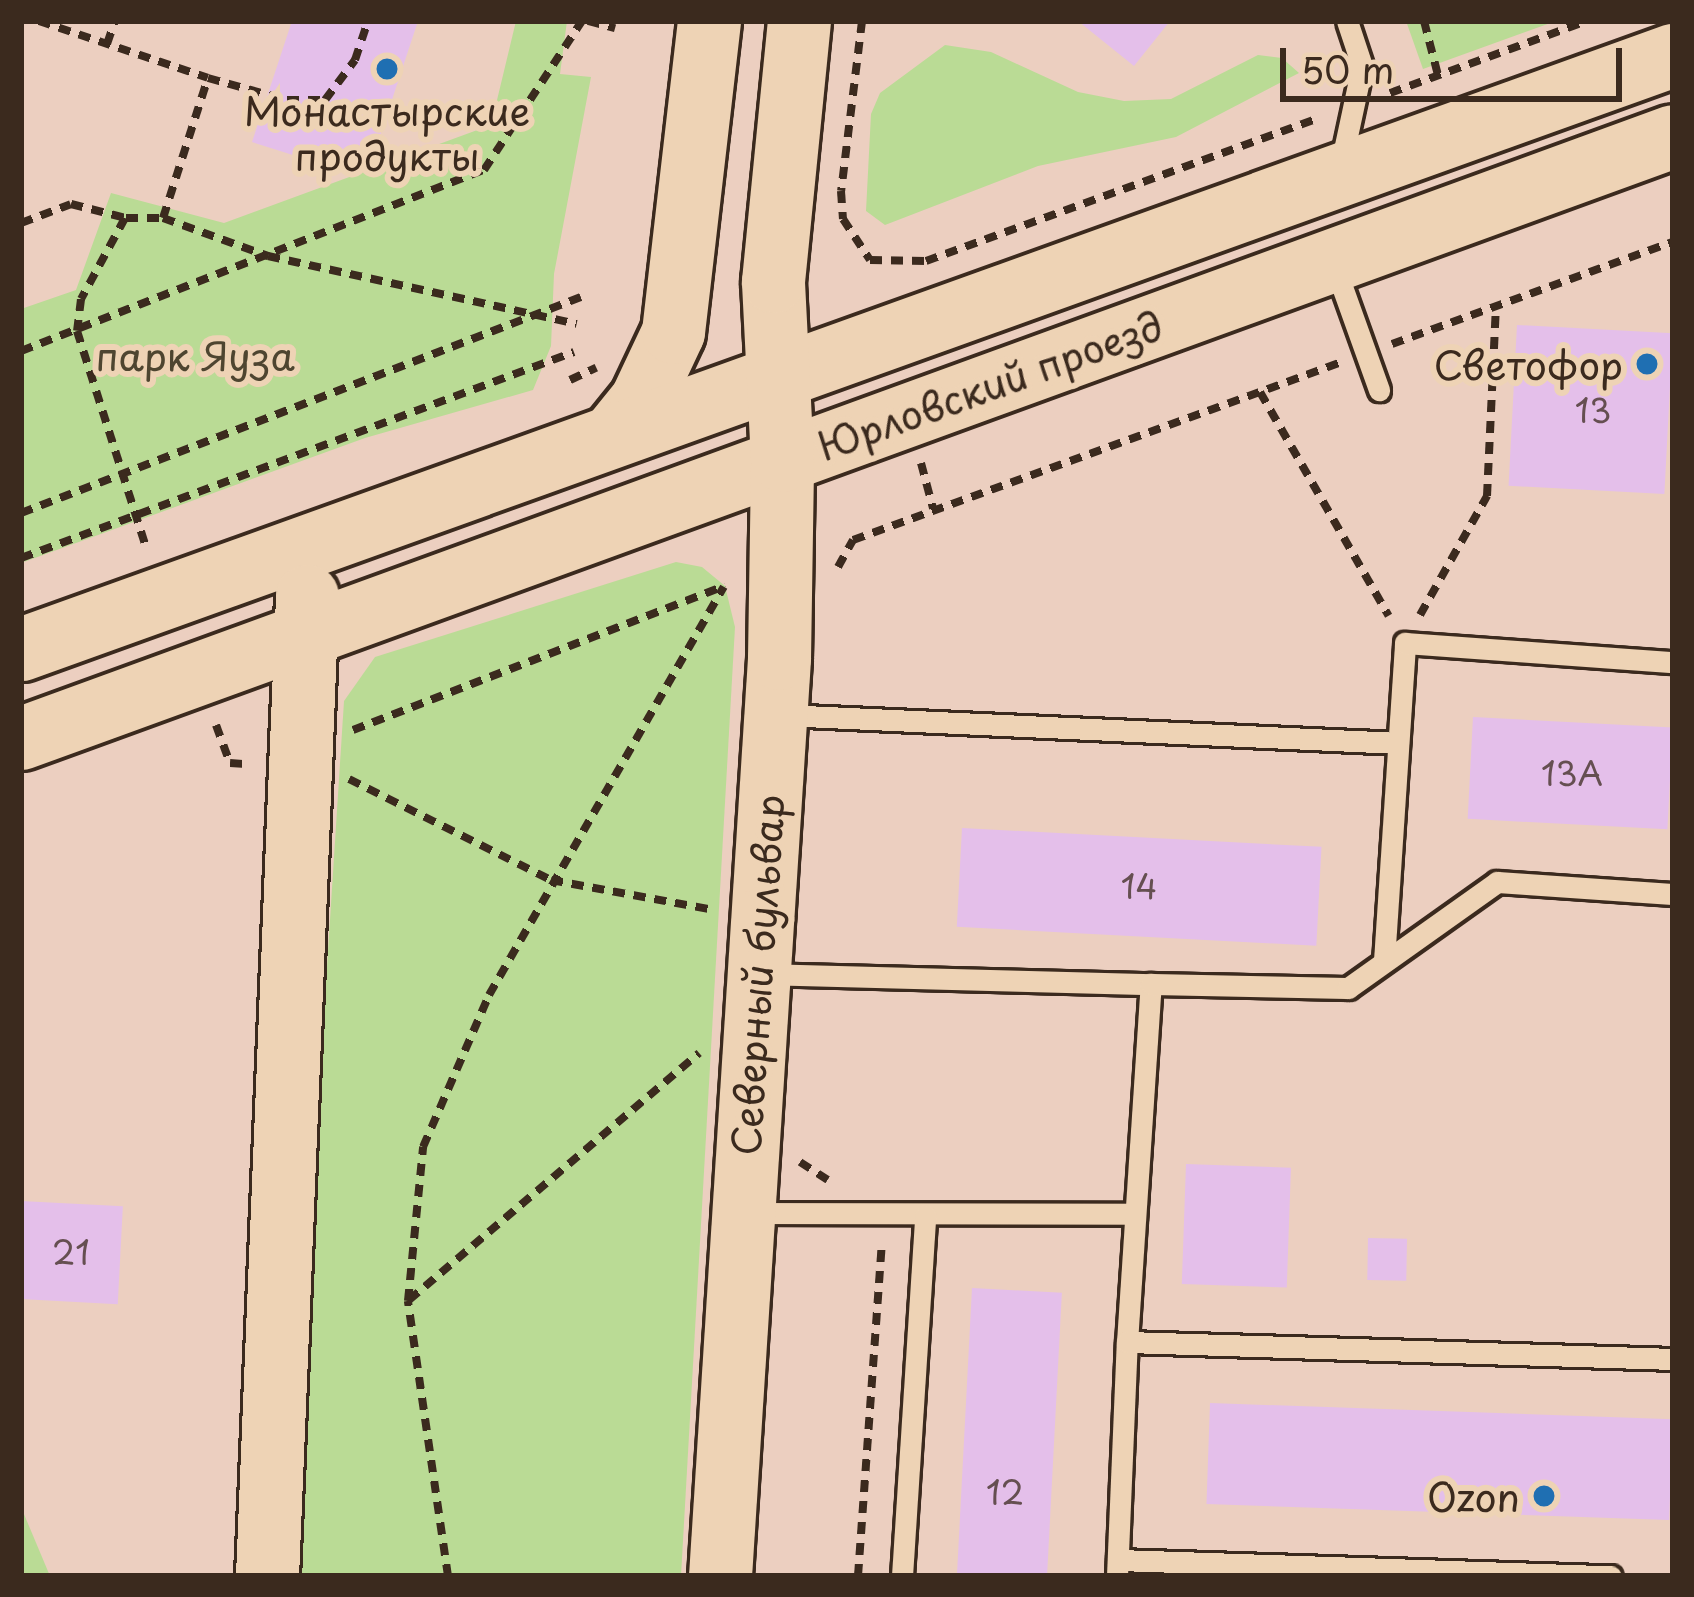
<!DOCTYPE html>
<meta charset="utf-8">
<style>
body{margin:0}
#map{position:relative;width:1694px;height:1597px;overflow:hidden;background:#eccfc0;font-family:"Playpen Sans",sans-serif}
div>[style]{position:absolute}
.green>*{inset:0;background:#badb95}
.building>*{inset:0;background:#e4bfea;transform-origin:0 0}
.path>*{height:8px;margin-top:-4px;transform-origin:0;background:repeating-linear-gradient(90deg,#3b2a1e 0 12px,transparent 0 21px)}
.roads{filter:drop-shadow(3px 0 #3b2a1e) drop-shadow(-3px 0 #3b2a1e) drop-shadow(0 3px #3b2a1e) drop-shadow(0 -3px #3b2a1e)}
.service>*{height:21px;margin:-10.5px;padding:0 10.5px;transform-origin:10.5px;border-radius:10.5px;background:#eed3b5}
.secondary>*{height:63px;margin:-31.5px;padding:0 31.5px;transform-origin:31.5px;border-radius:31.5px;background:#eed3b5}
.dots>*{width:33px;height:33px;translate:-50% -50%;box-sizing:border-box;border:6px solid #eed3b5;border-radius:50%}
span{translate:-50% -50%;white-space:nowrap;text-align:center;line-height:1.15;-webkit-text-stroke:12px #eed3b5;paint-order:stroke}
.number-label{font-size:33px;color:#654f51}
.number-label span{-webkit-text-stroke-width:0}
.poi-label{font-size:39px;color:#3b2a1e}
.right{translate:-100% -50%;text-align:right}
.park-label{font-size:39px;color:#4e4530}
.street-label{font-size:39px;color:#3b2a1e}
.frame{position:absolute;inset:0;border:24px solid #3b2a1e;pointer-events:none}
.scale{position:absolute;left:1280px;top:48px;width:342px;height:54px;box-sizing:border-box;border:6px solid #3b2a1e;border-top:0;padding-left:15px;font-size:36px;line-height:42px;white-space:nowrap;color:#3b2a1e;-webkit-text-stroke:9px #eed3b5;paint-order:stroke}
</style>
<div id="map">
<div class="green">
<div style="clip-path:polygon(516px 21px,567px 21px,560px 74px,591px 77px,554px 274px,551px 346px,533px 390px,365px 438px,21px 563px,21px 309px,76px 290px,111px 193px,224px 223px,491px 125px)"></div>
<div style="clip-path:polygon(1406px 21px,1556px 21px,1423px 69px)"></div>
<div style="clip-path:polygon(945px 45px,991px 52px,1078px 92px,1124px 101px,1171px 99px,1258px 55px,1282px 58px,1299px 73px,1176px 137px,1038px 166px,885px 225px,866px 211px,871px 114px,880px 93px)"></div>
<div style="clip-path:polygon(676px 562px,702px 567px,725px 586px,735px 627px,681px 1576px,288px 1576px,344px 701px,375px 657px)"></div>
<div style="clip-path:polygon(21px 1507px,50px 1576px,21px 1576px)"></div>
</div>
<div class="building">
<div style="clip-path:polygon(292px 21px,418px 21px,374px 154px,334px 168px,252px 142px)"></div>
<div style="clip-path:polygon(1078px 21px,1170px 21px,1134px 66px)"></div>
<div style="left:1517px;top:325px;width:156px;height:161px;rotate:3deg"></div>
<div style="left:1473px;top:717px;width:200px;height:102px;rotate:3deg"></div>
<div style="left:962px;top:828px;width:360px;height:99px;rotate:3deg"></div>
<div style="left:1186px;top:1164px;width:105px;height:120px;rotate:2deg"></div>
<div style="left:21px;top:1201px;width:102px;height:98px;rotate:3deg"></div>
<div style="left:1368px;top:1238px;width:39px;height:42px;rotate:1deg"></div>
<div style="left:972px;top:1288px;width:90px;height:288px;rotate:3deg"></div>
<div style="left:1210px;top:1403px;width:463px;height:101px;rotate:2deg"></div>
</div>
<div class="path">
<div style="left:39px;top:21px;width:178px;rotate:18.6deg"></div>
<div style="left:588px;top:21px;width:28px;rotate:15deg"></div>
<div style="left:862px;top:21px;width:171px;rotate:97deg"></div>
<div style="left:841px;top:191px;width:28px;rotate:86deg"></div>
<div style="left:843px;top:219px;width:49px;rotate:56.6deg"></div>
<div style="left:870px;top:260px;width:56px;rotate:1deg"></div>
<div style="left:926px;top:261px;width:418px;rotate:-20deg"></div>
<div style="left:1424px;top:21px;width:56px;rotate:75.5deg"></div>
<div style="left:107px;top:44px;width:24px;rotate:-71deg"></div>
<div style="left:1390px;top:93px;width:210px;rotate:-20.1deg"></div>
<div style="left:125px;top:218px;width:92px;rotate:118.5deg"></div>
<div style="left:81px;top:299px;width:32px;rotate:97deg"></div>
<div style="left:77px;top:331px;width:227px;rotate:72.3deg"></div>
<div style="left:163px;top:218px;width:147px;rotate:-72.2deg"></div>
<div style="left:208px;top:78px;width:82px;rotate:15.6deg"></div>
<div style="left:287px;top:100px;width:38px"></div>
<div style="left:325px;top:100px;width:50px;rotate:-53.1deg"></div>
<div style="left:355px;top:60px;width:41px;rotate:-71.6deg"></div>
<div style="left:21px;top:223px;width:53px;rotate:-20.8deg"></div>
<div style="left:71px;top:204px;width:57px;rotate:14.3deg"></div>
<div style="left:126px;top:218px;width:37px"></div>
<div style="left:163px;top:218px;width:112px;rotate:19.9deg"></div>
<div style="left:268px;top:256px;width:316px;rotate:12.4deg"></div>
<div style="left:1392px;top:344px;width:299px;rotate:-20deg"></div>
<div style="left:21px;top:351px;width:497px;rotate:-21.4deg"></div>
<div style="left:484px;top:170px;width:178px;rotate:-56.7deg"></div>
<div style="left:570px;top:380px;width:29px;rotate:-25deg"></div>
<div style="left:1260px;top:392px;width:258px;rotate:60.1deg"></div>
<div style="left:921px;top:463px;width:47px;rotate:75.1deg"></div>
<div style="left:21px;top:513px;width:600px;rotate:-21.09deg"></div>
<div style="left:21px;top:558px;width:590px;rotate:-20.43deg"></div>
<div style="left:838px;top:567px;width:31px;rotate:-61deg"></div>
<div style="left:853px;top:540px;width:517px;rotate:-20.01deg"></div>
<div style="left:1420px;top:615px;width:137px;rotate:-60.6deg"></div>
<div style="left:1487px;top:496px;width:190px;rotate:-87.3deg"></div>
<div style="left:216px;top:725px;width:40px;rotate:69.8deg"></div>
<div style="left:230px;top:763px;width:16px;rotate:4deg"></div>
<div style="left:353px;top:730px;width:399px;rotate:-21.2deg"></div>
<div style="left:349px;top:779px;width:226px;rotate:26.6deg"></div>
<div style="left:551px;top:880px;width:161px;rotate:10.4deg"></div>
<div style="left:800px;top:1162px;width:33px;rotate:33deg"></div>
<div style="left:409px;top:1300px;width:381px;rotate:-40.4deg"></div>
<div style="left:448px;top:1576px;width:278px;rotate:-98.3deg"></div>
<div style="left:408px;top:1301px;width:155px;rotate:-84.4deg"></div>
<div style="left:423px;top:1147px;width:166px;rotate:-66.5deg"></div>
<div style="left:489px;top:995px;width:471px;rotate:-60.1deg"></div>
<div style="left:858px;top:1576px;width:335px;rotate:-85.9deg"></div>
</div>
<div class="roads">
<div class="service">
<div style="left:1341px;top:164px;width:100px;rotate:-77.9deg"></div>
<div style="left:1362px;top:66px;width:47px;rotate:-108.4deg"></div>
<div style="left:1335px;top:267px;width:131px;rotate:70.3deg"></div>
<div style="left:782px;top:715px;width:617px;rotate:2.6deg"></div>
<div style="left:1384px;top:961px;width:319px;rotate:-86.2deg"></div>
<div style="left:1405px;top:643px;width:269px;rotate:4.1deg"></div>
<div style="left:762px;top:974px;width:389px;rotate:1.5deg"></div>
<div style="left:750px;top:1213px;width:384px;rotate:0.1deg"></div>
<div style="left:1127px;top:1342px;width:359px;rotate:-86.2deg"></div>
<div style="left:1151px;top:984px;width:197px;rotate:1.2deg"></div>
<div style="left:1348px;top:988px;width:183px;rotate:-35.4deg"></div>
<div style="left:1497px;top:882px;width:176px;rotate:3.9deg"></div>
<div style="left:1118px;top:1560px;width:493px;rotate:1.9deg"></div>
<div style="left:902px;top:1576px;width:361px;rotate:-86.3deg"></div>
<div style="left:1117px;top:1576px;width:234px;rotate:-87.6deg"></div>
<div style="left:1127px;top:1342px;width:546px;rotate:1.78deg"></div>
</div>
<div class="secondary">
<div style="left:615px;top:432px;width:41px;rotate:-50.9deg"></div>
<div style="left:641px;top:400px;width:75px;rotate:-64.8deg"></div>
<div style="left:673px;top:332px;width:313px;rotate:-83.4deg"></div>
<div style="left:21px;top:649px;width:1756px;rotate:-19.78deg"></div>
<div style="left:21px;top:738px;width:1758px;rotate:-20.02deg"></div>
<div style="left:267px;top:1576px;width:981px;rotate:-87.66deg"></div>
<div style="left:720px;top:1576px;width:920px;rotate:-86.32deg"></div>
<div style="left:779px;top:658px;width:198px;rotate:-89.1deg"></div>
<div style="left:782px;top:460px;width:179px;rotate:-92.9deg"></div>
<div style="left:773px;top:281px;width:261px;rotate:-84.3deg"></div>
</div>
</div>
<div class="dots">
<div style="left:387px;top:69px;background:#1f6fb2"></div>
<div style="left:1647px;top:364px;background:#1f6fb2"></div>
<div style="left:1544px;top:1496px;background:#1f6fb2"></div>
</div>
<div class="number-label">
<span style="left:1593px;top:410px">13</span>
<span style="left:1572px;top:773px">13А</span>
<span style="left:1139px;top:886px">14</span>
<span style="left:71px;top:1252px">21</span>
<span style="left:1005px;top:1492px">12</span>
</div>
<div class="poi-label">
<span style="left:387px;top:133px">Монастырские<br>продукты</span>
<span class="right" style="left:1623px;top:364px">Светофор</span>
<span class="right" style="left:1520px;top:1496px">Ozon</span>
</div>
<div class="park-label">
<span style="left:195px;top:355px">парк Яуза</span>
</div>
<div class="street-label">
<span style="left:990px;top:385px;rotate:-20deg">Юрловский проезд</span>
<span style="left:757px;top:975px;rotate:-86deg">Северный бульвар</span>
</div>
<div class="frame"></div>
<div class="scale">50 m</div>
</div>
